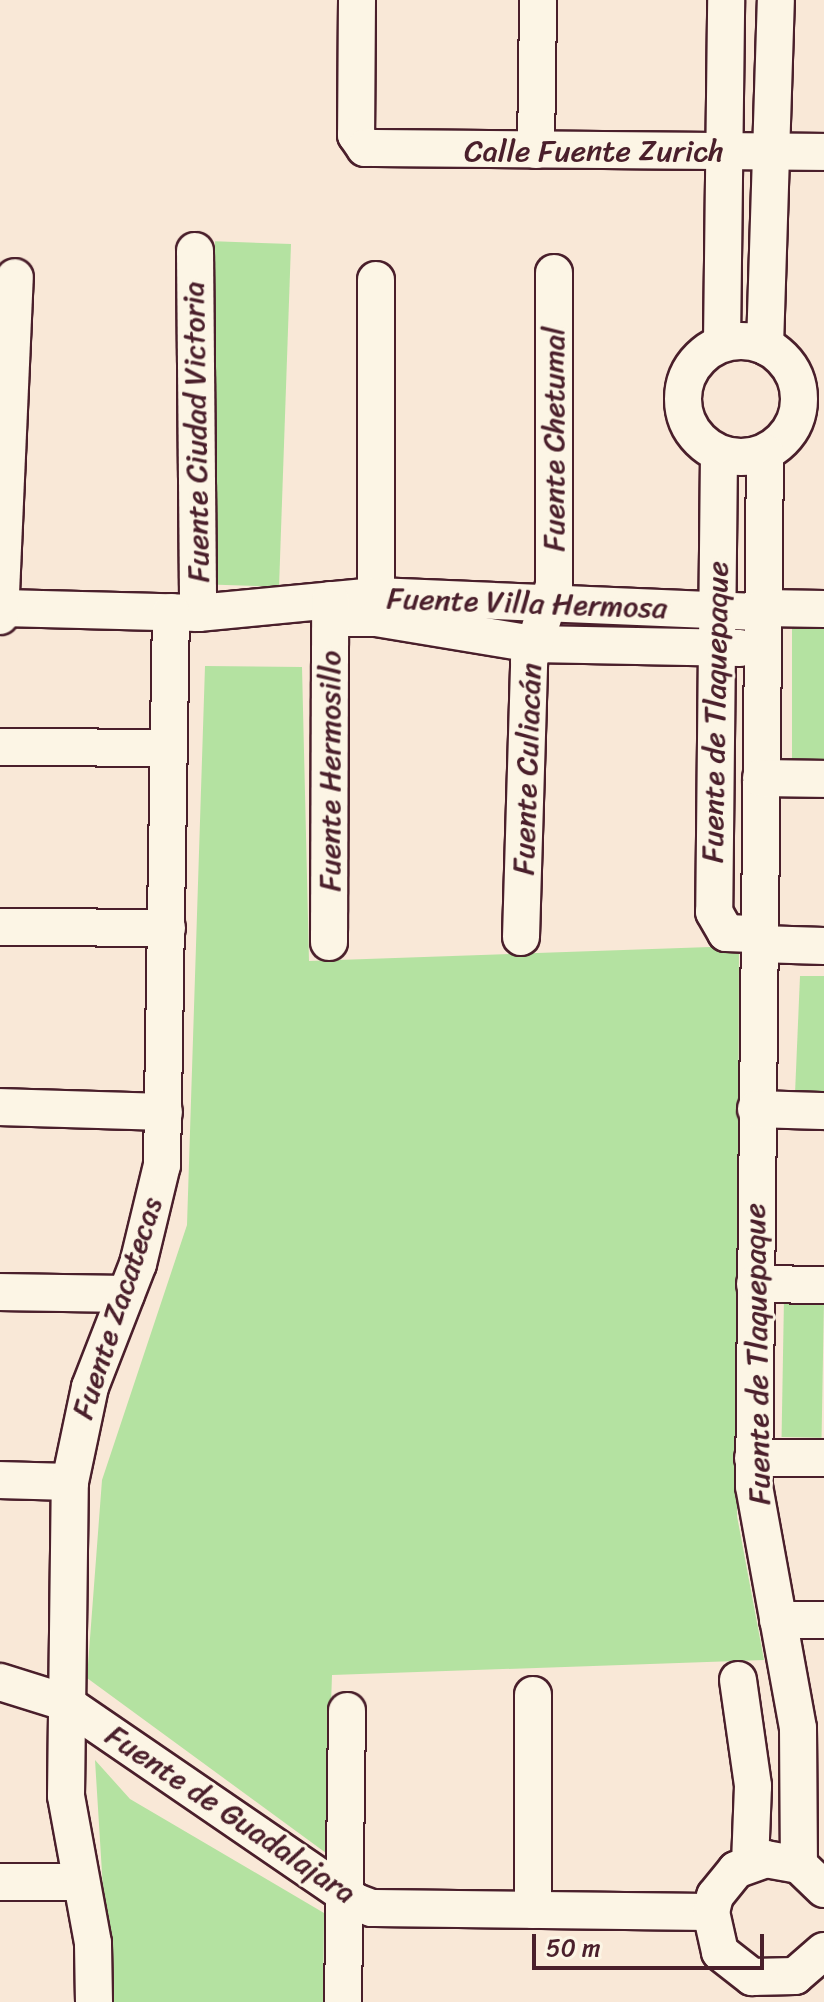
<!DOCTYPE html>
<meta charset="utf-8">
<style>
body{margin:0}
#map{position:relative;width:824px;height:2002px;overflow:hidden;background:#f9e8d7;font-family:Sriracha,sans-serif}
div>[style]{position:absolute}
.green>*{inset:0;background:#b4e2a1;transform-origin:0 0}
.roads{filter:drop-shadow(2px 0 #4a1f2b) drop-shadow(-2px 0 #4a1f2b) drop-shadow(0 2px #4a1f2b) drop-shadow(0 -2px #4a1f2b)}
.minor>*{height:36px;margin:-18px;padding:0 18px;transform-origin:18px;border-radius:18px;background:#fcf5e5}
.minor>.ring{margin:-18px;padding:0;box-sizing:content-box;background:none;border:36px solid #fcf5e5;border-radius:50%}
span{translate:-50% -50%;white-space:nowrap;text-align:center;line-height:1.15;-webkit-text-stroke:6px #fcf5e5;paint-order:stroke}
.street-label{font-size:30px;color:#4a1f2b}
.scale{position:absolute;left:532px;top:1934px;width:232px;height:36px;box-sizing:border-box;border:4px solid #4a1f2b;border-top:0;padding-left:10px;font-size:24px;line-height:28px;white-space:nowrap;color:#4a1f2b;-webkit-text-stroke:6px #fcf5e5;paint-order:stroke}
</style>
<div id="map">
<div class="green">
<div style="left:291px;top:244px;width:343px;height:76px;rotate:92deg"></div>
<div style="left:792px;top:620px;width:32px;height:142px"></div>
<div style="clip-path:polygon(205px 666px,302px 667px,309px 961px,739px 946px,737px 1516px,764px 1660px,332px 1675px,326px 1853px,87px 1678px,102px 1480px,187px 1225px)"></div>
<div style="clip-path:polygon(800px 976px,824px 976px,824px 1095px,795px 1094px)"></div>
<div style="left:784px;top:1298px;width:40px;height:139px;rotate:1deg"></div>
<div style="clip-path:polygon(95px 1760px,130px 1799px,324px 1913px,323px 2002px,110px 2002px)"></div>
</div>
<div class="roads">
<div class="minor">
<div style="left:357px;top:0;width:135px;rotate:90.4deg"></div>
<div style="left:356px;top:135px;width:16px;rotate:55deg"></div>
<div style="left:365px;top:148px;width:459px;rotate:0.5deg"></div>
<div style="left:536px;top:150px;width:150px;rotate:-89.2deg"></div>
<div style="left:195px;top:251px;width:362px;rotate:89.5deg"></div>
<div style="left:376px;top:280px;width:338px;rotate:90deg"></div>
<div class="ring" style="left:683px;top:341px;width:80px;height:80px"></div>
<div style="left:722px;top:343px;width:343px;rotate:-89.3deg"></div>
<div style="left:765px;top:346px;width:346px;rotate:-88.2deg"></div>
<div style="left:765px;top:453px;width:1033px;rotate:90.61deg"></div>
<div style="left:754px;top:1486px;width:246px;rotate:79.7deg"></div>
<div style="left:798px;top:1728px;width:137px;rotate:89.6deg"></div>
<div style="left:719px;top:454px;width:458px;rotate:90.6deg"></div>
<div style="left:714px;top:912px;width:24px;rotate:60deg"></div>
<div style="left:726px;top:933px;width:33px;rotate:2deg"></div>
<div style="left:3px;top:608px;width:195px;rotate:1.5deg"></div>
<div style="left:198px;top:613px;width:179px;rotate:-5.5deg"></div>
<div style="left:376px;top:596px;width:387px;rotate:2.4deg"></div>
<div style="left:763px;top:608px;width:61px;rotate:0.9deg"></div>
<div style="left:0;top:616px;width:339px;rotate:-87.5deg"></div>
<div style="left:345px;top:618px;width:31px"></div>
<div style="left:376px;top:618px;width:159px;rotate:9.4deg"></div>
<div style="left:533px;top:644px;width:207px;rotate:1.1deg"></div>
<div style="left:0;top:747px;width:169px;rotate:0.3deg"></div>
<div style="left:761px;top:778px;width:63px;rotate:0.9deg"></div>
<div style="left:0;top:927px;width:167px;rotate:0.3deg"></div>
<div style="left:521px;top:937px;width:276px;rotate:-88.3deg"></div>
<div style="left:529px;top:661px;width:80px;rotate:-71.8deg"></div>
<div style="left:554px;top:585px;width:312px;rotate:-90deg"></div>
<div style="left:329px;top:942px;width:342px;rotate:-89.8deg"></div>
<div style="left:759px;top:944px;width:65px;rotate:1.8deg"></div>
<div style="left:0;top:1107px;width:164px;rotate:1.7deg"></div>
<div style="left:756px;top:1109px;width:68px;rotate:1.7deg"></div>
<div style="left:755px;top:1284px;width:69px;rotate:0.8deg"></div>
<div style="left:0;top:1292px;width:126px;rotate:0.9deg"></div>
<div style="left:753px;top:1458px;width:71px"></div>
<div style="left:0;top:1480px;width:70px;rotate:1.6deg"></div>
<div style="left:778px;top:1620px;width:46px"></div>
<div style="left:738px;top:1680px;width:107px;rotate:81.9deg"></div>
<div style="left:753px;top:1786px;width:77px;rotate:92.2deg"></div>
<div style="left:0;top:1682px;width:67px;rotate:17.4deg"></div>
<div style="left:64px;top:1702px;width:354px;rotate:34.4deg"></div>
<div style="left:356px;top:1902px;width:17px;rotate:21deg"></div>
<div style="left:372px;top:1908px;width:339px;rotate:0.7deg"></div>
<div style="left:533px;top:1695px;width:215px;rotate:90deg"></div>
<div style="left:0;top:1882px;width:81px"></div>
<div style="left:824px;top:1889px;width:35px;rotate:-136deg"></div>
<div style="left:799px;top:1865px;width:34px;rotate:-170deg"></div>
<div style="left:766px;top:1859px;width:32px;rotate:160deg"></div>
<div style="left:736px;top:1870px;width:33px;rotate:129deg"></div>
<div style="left:715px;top:1896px;width:16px;rotate:104deg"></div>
<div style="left:711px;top:1912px;width:41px;rotate:77.3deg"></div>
<div style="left:720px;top:1952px;width:41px;rotate:38deg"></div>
<div style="left:752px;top:1977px;width:43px;rotate:-1.3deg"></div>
<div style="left:795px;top:1976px;width:38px;rotate:-41deg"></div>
<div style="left:94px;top:2002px;width:59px;rotate:-91deg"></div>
<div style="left:93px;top:1943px;width:149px;rotate:-100.4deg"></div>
<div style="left:66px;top:1796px;width:314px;rotate:-89.3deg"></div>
<div style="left:70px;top:1482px;width:97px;rotate:-78.1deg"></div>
<div style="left:90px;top:1387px;width:132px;rotate:-68.7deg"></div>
<div style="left:138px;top:1264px;width:102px;rotate:-76.4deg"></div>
<div style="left:162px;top:1165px;width:553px;rotate:-89.07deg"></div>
<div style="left:343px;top:2002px;width:291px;rotate:-89.2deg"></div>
</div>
</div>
<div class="street-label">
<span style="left:594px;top:151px">Calle Fuente Zurich</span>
<span style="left:196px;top:432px;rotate:-91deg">Fuente Ciudad Victoria</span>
<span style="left:554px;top:439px;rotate:-90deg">Fuente Chetumal</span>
<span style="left:527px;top:603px;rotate:2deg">Fuente Villa Hermosa</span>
<span style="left:715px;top:712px;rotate:-89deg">Fuente de Tlaquepaque</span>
<span style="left:527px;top:769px;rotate:-88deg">Fuente Culiacán</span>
<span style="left:330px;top:771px;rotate:-90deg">Fuente Hermosillo</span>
<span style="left:117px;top:1308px;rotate:-72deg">Fuente Zacatecas</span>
<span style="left:757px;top:1354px;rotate:-91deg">Fuente de Tlaquepaque</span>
<span style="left:231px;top:1814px;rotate:34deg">Fuente de Guadalajara</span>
</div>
<div class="scale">50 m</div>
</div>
